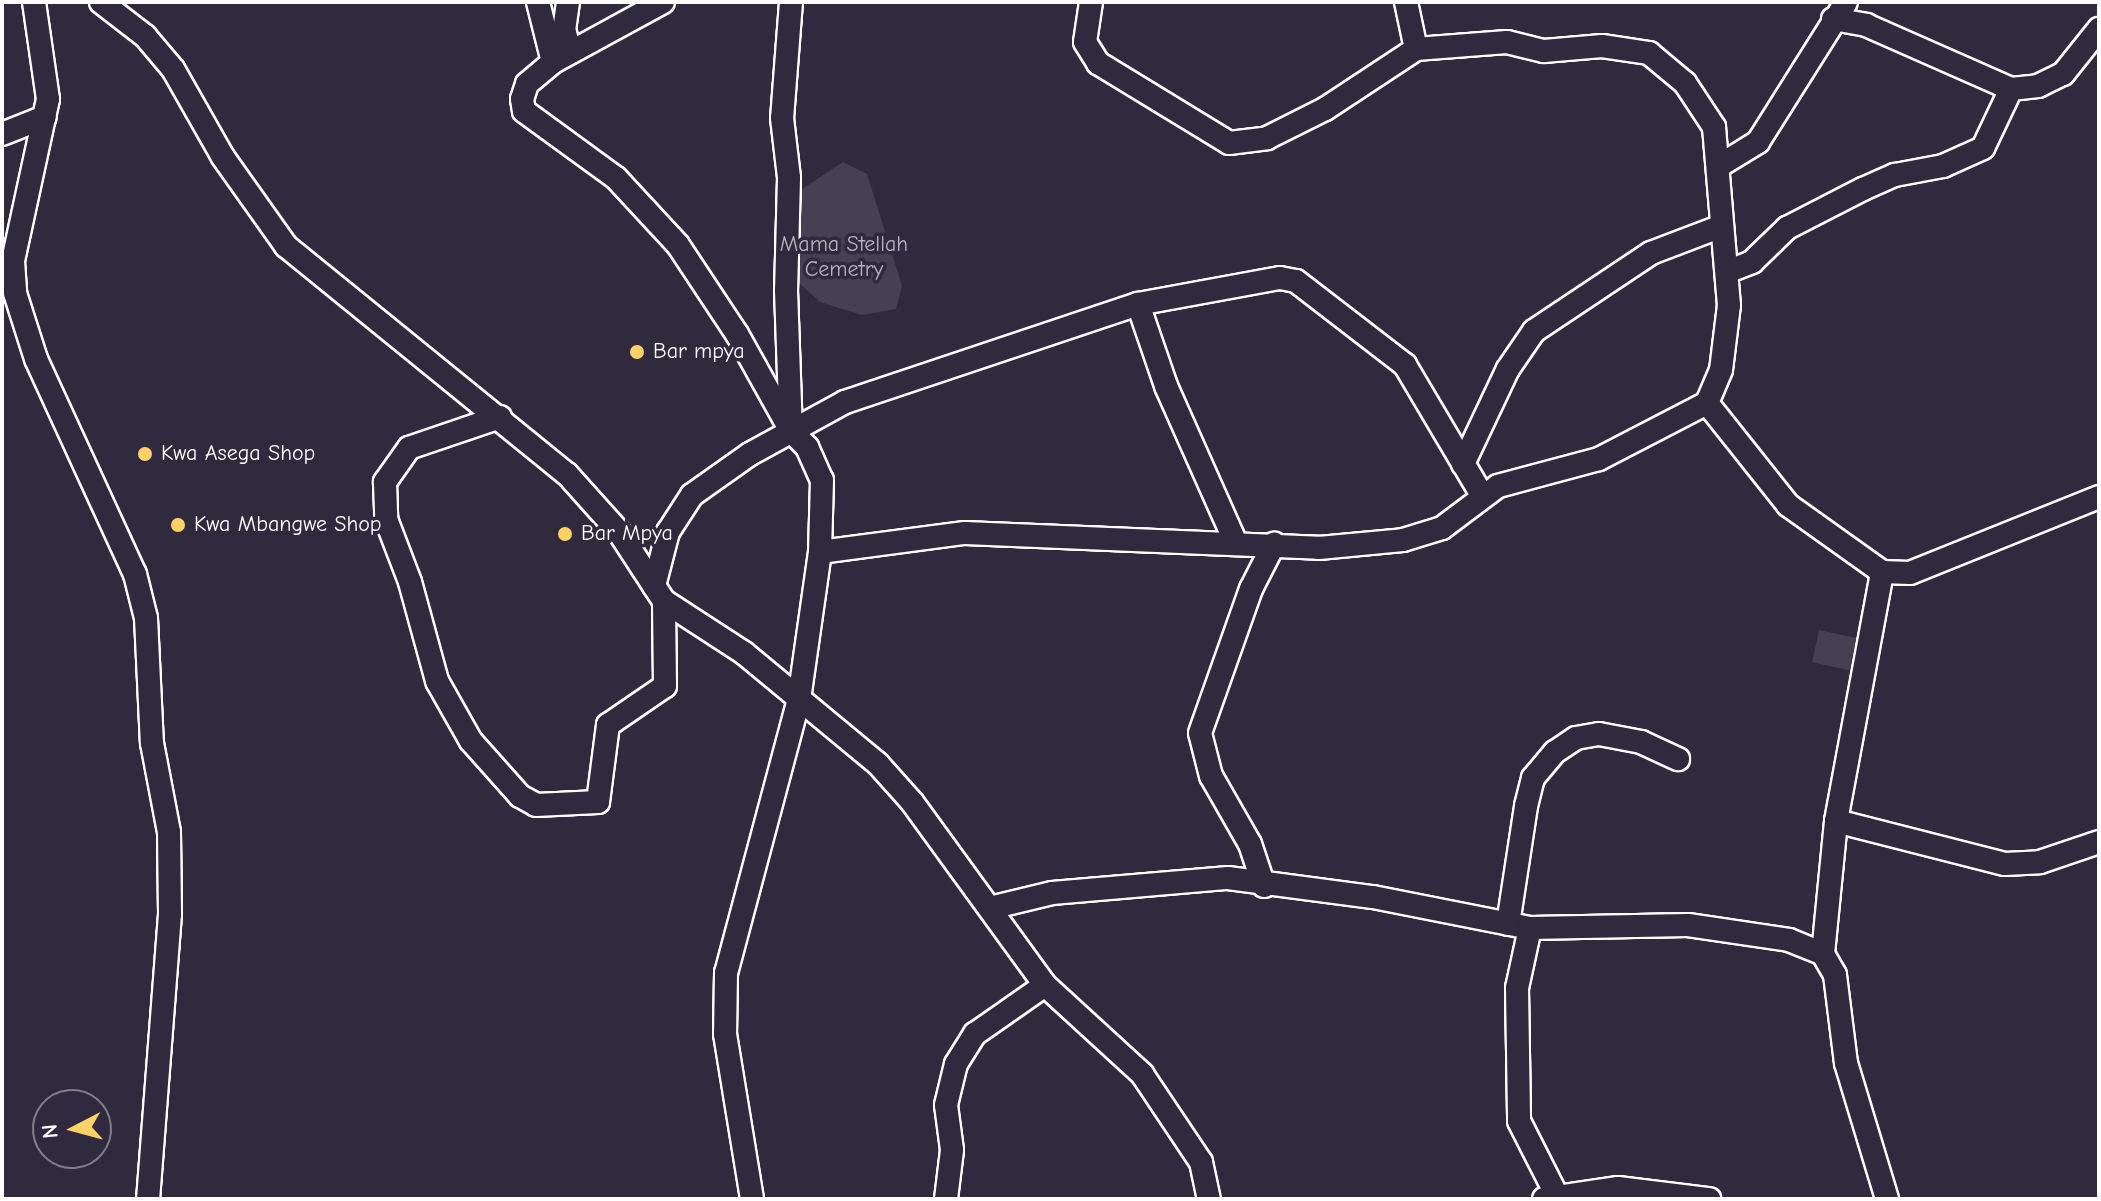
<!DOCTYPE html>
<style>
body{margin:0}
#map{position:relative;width:2101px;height:1201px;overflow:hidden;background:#2f2a3d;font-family:"Comic Neue",sans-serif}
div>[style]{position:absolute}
.green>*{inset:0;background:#464152;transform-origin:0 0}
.roads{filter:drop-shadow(2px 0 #fff) drop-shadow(-2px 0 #fff) drop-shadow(0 2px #fff) drop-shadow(0 -2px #fff)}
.street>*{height:22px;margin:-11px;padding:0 11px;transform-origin:11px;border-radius:11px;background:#2f2a3d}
.dots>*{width:22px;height:22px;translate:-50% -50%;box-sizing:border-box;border:4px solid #2f2a3d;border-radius:50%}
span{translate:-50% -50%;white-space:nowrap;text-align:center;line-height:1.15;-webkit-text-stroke:7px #2f2a3d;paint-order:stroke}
.park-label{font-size:22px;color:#b5b3ba}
.poi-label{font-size:22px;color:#fff}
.left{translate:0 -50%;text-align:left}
.frame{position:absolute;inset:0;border:4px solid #fff;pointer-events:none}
.north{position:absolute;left:32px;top:1089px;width:80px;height:80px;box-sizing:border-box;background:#2f2a3d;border:2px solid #827f8b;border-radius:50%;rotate:264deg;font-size:22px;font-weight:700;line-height:32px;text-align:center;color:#fff}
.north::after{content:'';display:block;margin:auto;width:28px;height:36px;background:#ffd166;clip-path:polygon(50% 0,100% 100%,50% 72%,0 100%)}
</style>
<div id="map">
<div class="green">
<div style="clip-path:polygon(843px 162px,867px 174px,902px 286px,896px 309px,862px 315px,820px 302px,797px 281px,794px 241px,800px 214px,796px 193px)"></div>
<div style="left:1819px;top:630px;width:38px;height:33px;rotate:12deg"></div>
</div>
<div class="roads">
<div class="street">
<div style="left:34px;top:2px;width:98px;rotate:81.8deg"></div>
<div style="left:48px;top:99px;width:166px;rotate:102.2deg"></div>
<div style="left:13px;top:261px;width:32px;rotate:86deg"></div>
<div style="left:15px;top:293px;width:69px;rotate:72.3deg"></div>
<div style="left:36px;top:359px;width:237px;rotate:65.3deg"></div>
<div style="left:135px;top:574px;width:45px;rotate:76deg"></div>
<div style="left:146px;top:618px;width:125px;rotate:87.3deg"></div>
<div style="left:152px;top:743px;width:91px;rotate:79.2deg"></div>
<div style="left:169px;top:832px;width:82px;rotate:89.3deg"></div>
<div style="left:170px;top:914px;width:286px;rotate:94.4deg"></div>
<div style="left:101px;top:2px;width:56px;rotate:37.7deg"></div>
<div style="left:145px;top:36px;width:43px;rotate:49.7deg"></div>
<div style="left:173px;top:69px;width:101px;rotate:60.4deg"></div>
<div style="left:223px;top:157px;width:109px;rotate:54.7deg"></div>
<div style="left:286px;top:246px;width:362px;rotate:39.1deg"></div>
<div style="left:567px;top:474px;width:78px;rotate:48.1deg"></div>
<div style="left:619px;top:532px;width:82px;rotate:56.9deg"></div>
<div style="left:664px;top:601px;width:95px;rotate:33deg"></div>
<div style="left:744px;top:653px;width:174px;rotate:39.6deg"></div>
<div style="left:878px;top:764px;width:51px;rotate:48.2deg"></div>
<div style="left:912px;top:802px;width:226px;rotate:54deg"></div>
<div style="left:1045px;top:985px;width:132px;rotate:42.5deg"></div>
<div style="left:1142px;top:1074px;width:106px;rotate:56.2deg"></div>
<div style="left:1201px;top:1162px;width:38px;rotate:78deg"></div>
<div style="left:538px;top:2px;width:62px;rotate:76deg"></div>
<div style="left:568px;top:2px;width:27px;rotate:98deg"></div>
<div style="left:564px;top:29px;width:24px;rotate:75deg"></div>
<div style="left:663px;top:2px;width:125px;rotate:151.4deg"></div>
<div style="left:553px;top:62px;width:34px;rotate:140deg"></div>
<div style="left:527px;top:84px;width:16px;rotate:108deg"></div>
<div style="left:522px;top:99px;width:12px;rotate:81deg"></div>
<div style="left:524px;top:111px;width:114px;rotate:36.1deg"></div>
<div style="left:616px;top:178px;width:91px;rotate:47.2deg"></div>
<div style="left:678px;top:245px;width:107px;rotate:56.5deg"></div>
<div style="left:737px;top:334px;width:111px;rotate:60.9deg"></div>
<div style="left:791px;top:431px;width:23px;rotate:45deg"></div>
<div style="left:807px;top:447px;width:36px;rotate:66deg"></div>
<div style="left:822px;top:480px;width:72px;rotate:91.6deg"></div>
<div style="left:820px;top:552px;width:148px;rotate:98.1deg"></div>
<div style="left:799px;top:699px;width:284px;rotate:104.9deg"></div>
<div style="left:726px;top:973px;width:61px;rotate:90.9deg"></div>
<div style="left:725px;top:1034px;width:167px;rotate:80.7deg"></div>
<div style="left:791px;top:2px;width:116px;rotate:94.4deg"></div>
<div style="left:782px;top:118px;width:60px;rotate:83.3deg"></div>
<div style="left:789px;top:178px;width:112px;rotate:91.5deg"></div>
<div style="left:786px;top:290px;width:141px;rotate:88deg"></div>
<div style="left:1091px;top:2px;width:40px;rotate:98.5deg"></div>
<div style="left:1085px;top:42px;width:25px;rotate:58deg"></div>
<div style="left:1098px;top:63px;width:153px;rotate:31.4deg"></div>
<div style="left:1229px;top:143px;width:38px;rotate:-7deg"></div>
<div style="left:1267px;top:138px;width:65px;rotate:-26.6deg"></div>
<div style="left:1325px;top:109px;width:109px;rotate:-33.4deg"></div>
<div style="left:1416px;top:49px;width:91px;rotate:-4.4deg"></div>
<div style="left:1507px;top:42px;width:38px;rotate:14deg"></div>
<div style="left:1544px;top:51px;width:58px;rotate:-4.9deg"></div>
<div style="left:1602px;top:46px;width:48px;rotate:8.5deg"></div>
<div style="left:1649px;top:53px;width:47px;rotate:39.8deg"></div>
<div style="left:1685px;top:83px;width:53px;rotate:56.6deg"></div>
<div style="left:1714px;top:127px;width:179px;rotate:85.2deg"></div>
<div style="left:1729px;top:305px;width:65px;rotate:97deg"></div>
<div style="left:1721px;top:370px;width:36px;rotate:113deg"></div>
<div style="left:1707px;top:403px;width:130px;rotate:51.5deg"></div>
<div style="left:1788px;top:505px;width:115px;rotate:35.5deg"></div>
<div style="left:1882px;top:572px;width:28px;rotate:2deg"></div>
<div style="left:1910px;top:573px;width:204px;rotate:-21.9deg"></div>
<div style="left:1406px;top:2px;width:48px;rotate:78deg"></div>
<div style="left:1833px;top:19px;width:34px;rotate:10deg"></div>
<div style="left:1866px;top:25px;width:158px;rotate:23.8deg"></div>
<div style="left:2011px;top:89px;width:27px;rotate:-6deg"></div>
<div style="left:2038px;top:86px;width:28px;rotate:-26deg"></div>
<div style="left:2063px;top:74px;width:58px;rotate:-51.3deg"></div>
<div style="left:2px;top:134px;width:46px;rotate:-21.6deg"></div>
<div style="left:1719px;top:166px;width:46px;rotate:-31.6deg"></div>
<div style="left:1758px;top:142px;width:165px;rotate:-57.8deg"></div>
<div style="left:1729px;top:271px;width:25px;rotate:-21deg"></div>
<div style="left:1752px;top:262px;width:49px;rotate:-44.2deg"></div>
<div style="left:1787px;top:228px;width:85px;rotate:-27.2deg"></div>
<div style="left:1863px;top:189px;width:35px;rotate:-24deg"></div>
<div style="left:1895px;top:175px;width:49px;rotate:-10.6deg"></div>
<div style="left:1943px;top:166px;width:44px;rotate:-24.2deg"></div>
<div style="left:1983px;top:148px;width:65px;rotate:-64.6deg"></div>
<div style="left:1138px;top:304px;width:87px;rotate:71.1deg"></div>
<div style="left:1166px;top:386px;width:172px;rotate:66deg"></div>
<div style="left:500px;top:417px;width:96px;rotate:161.2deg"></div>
<div style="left:409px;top:448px;width:42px;rotate:125.2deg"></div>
<div style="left:385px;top:482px;width:37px;rotate:88deg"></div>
<div style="left:386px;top:519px;width:67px;rotate:69.1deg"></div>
<div style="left:410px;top:582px;width:103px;rotate:74.7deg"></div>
<div style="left:437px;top:681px;width:69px;rotate:60.5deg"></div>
<div style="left:471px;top:741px;width:74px;rotate:48.3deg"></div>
<div style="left:520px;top:796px;width:18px;rotate:29deg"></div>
<div style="left:536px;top:805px;width:62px;rotate:-2.8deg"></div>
<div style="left:598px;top:802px;width:78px;rotate:-82.6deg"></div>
<div style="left:608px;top:725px;width:69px;rotate:-34.4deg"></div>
<div style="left:665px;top:686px;width:85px;rotate:-90.7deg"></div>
<div style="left:1463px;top:464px;width:105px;rotate:-64.7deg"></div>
<div style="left:1508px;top:369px;width:46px;rotate:-55.6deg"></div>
<div style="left:1534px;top:331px;width:141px;rotate:-33.7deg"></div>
<div style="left:1651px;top:253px;width:73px;rotate:-20.9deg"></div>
<div style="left:820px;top:552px;width:146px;rotate:-7.5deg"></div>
<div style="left:965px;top:533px;width:354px;rotate:2.4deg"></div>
<div style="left:1319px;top:548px;width:84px;rotate:-5.4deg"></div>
<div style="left:1403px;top:540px;width:41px;rotate:-17.1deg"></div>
<div style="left:1442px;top:528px;width:70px;rotate:-36.9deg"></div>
<div style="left:1498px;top:486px;width:105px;rotate:-15deg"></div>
<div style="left:1599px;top:459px;width:122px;rotate:-27.4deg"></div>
<div style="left:654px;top:586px;width:56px;rotate:-75.5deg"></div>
<div style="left:668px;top:532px;width:44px;rotate:-57deg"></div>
<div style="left:692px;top:495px;width:71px;rotate:-35.3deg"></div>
<div style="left:750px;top:454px;width:108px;rotate:-28.7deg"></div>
<div style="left:845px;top:402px;width:309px;rotate:-18.5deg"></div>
<div style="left:1138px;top:304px;width:144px;rotate:-10.4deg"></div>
<div style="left:1280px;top:278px;width:16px;rotate:11deg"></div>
<div style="left:1296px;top:281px;width:138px;rotate:37.6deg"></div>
<div style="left:1405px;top:365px;width:151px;rotate:59.4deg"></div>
<div style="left:1836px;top:821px;width:174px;rotate:14.3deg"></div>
<div style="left:2005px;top:864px;width:35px;rotate:-3deg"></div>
<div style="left:2040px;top:862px;width:62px;rotate:-18.7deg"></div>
<div style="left:1264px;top:886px;width:44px;rotate:-108.4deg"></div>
<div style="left:1250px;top:844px;width:78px;rotate:-119.8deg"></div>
<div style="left:1211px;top:776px;width:44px;rotate:-104.3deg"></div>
<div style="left:1200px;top:733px;width:153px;rotate:-70.5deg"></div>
<div style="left:1251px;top:589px;width:51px;rotate:-62.9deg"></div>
<div style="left:990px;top:908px;width:64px;rotate:-13.6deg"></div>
<div style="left:1052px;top:893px;width:177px;rotate:-4.9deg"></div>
<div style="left:1228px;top:878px;width:146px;rotate:7.5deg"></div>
<div style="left:1373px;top:897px;width:160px;rotate:11.2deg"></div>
<div style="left:1530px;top:928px;width:158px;rotate:-1.1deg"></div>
<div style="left:1688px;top:925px;width:102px;rotate:8.4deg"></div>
<div style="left:1789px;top:940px;width:37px;rotate:22deg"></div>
<div style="left:1823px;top:954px;width:24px;rotate:60deg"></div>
<div style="left:1835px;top:975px;width:89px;rotate:82.9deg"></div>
<div style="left:1846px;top:1063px;width:142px;rotate:73.2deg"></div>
<div style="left:1508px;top:924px;width:119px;rotate:-81.3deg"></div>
<div style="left:1526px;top:806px;width:29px;rotate:-76deg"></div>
<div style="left:1533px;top:778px;width:34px;rotate:-50deg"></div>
<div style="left:1555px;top:752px;width:25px;rotate:-34deg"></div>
<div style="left:1576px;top:738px;width:23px;rotate:-10deg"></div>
<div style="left:1599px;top:734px;width:43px;rotate:10.8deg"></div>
<div style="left:1641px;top:742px;width:41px;rotate:24.7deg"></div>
<div style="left:1530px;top:928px;width:61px;rotate:102.2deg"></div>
<div style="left:1517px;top:988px;width:133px;rotate:89.1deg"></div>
<div style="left:1519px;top:1121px;width:82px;rotate:63.1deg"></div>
<div style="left:1823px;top:954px;width:134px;rotate:-84.4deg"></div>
<div style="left:1836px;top:821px;width:253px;rotate:-79.5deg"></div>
<div style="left:946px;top:1199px;width:49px;rotate:-83deg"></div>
<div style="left:952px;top:1150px;width:45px;rotate:-97.6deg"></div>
<div style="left:946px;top:1105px;width:42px;rotate:-76.3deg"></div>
<div style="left:956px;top:1064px;width:36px;rotate:-58deg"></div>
<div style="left:975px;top:1034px;width:85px;rotate:-35deg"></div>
<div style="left:1544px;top:1199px;width:75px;rotate:-8.5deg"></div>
<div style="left:1618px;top:1188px;width:92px;rotate:6.9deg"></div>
</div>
</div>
<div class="dots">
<div style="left:637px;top:352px;background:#ffd166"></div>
<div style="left:145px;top:454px;background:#ffd166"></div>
<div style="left:178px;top:525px;background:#ffd166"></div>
<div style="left:565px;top:534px;background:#ffd166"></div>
</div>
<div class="park-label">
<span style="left:844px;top:257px">Mama Stellah<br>Cemetry</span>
</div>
<div class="poi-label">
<span class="left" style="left:653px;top:352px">Bar mpya</span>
<span class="left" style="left:161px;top:454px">Kwa Asega Shop</span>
<span class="left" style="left:194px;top:525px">Kwa Mbangwe Shop</span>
<span class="left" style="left:581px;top:534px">Bar Mpya</span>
</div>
<div class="frame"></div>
<div class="north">N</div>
</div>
